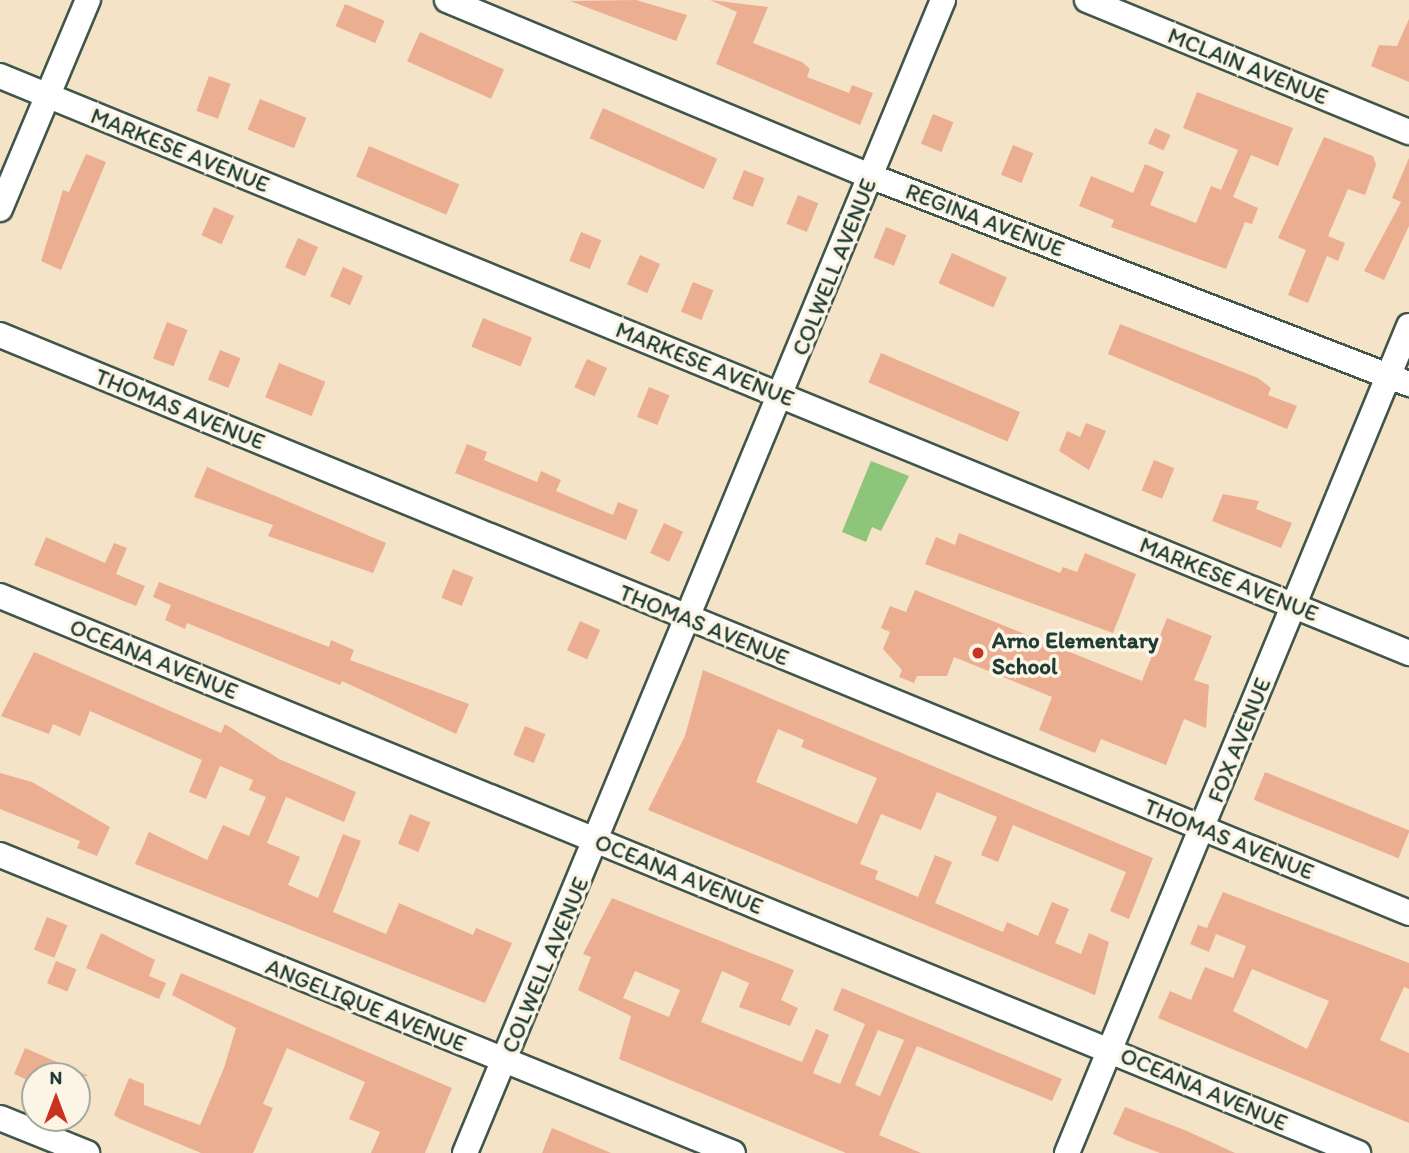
<!DOCTYPE html>
<style>
body{margin:0}
#map{position:relative;width:1409px;height:1153px;overflow:hidden;background:#f4e3c6;font-family:Itim,sans-serif}
div>[style]{position:absolute}
.green>*{inset:0;background:#8dc67a}
.building>*{inset:0;background:#ecae91;transform-origin:0 0}
.roads{filter:drop-shadow(2px 0 #3f564a) drop-shadow(-2px 0 #3f564a) drop-shadow(0 2px #3f564a) drop-shadow(0 -2px #3f564a)}
.minor>*{height:24px;margin:-12px;padding:0 12px;transform-origin:12px;border-radius:12px;background:#fff}
.dots>*{width:19px;height:19px;translate:-50% -50%;box-sizing:border-box;border:4px solid #fcf5e5;border-radius:50%}
span{translate:-50% -50%;white-space:nowrap;text-align:center;line-height:1.15;-webkit-text-stroke:7px #fcf5e5;paint-order:stroke}
.street-label{font-size:23px;color:#1f3d34}
.poi-label{font-size:23px;color:#1f3d34;font-weight:700}
.left{translate:0 -50%;text-align:left}
.north{position:absolute;left:21px;top:1062px;width:70px;height:70px;box-sizing:border-box;background:#fcf5e5;border:2px solid #a4ab9e;border-radius:50%;rotate:0deg;font-size:19px;font-weight:700;line-height:28px;text-align:center;color:#1f3d34}
.north::after{content:'';display:block;margin:auto;width:24px;height:32px;background:#c8321e;clip-path:polygon(50% 0,100% 100%,50% 72%,0 100%)}
</style>
<div id="map">
<div class="green">
<div style="clip-path:polygon(871px 461px,909px 476px,881px 531px,872px 527px,866px 542px,842px 532px)"></div>
</div>
<div class="building">
<div style="clip-path:polygon(636px 0,687px 15px,676px 41px,570px 1px)"></div>
<div style="clip-path:polygon(710px 0,768px 7px,753px 43px,802px 62px,810px 69px,807px 77px,849px 93px,852px 85px,873px 93px,860px 125px,716px 64px,737px 12px)"></div>
<div style="left:345px;top:4px;width:43px;height:24px;rotate:23deg"></div>
<div style="clip-path:polygon(1409px 19px,1409px 82px,1371px 66px,1379px 45px,1397px 46px)"></div>
<div style="left:420px;top:32px;width:92px;height:32px;rotate:24deg"></div>
<div style="left:209px;top:76px;width:23px;height:37px;rotate:20deg"></div>
<div style="clip-path:polygon(1197px 92px,1293px 128px,1278px 166px,1251px 155px,1233px 197px,1258px 208px,1252px 224px,1245px 222px,1226px 269px,1111px 227px,1114px 220px,1079px 206px,1091px 176px,1133px 193px,1145px 164px,1164px 172px,1150px 205px,1196px 223px,1211px 186px,1221px 190px,1238px 150px,1183px 128px)"></div>
<div style="left:260px;top:99px;width:50px;height:33px;rotate:22deg"></div>
<div style="left:603px;top:108px;width:125px;height:33px;rotate:24deg"></div>
<div style="left:933px;top:114px;width:22px;height:32px;rotate:22deg"></div>
<div style="left:1155px;top:128px;width:17px;height:17px;rotate:24deg"></div>
<div style="clip-path:polygon(1324px 137px,1373px 156px,1376px 165px,1365px 195px,1348px 189px,1328px 236px,1345px 243px,1338px 261px,1327px 256px,1308px 303px,1288px 295px,1306px 250px,1278px 238px)"></div>
<div style="left:1013px;top:145px;width:22px;height:32px;rotate:22deg"></div>
<div style="left:369px;top:146px;width:98px;height:33px;rotate:23deg"></div>
<div style="clip-path:polygon(86px 154px,106px 162px,61px 270px,41px 261px,63px 190px,69px 192px)"></div>
<div style="clip-path:polygon(1409px 158px,1409px 226px,1384px 280px,1364px 271px,1401px 202px,1392px 198px)"></div>
<div style="left:744px;top:170px;width:22px;height:31px;rotate:22deg"></div>
<div style="left:798px;top:195px;width:22px;height:31px;rotate:22deg"></div>
<div style="left:214px;top:207px;width:22px;height:31px;rotate:24deg"></div>
<div style="left:886px;top:227px;width:22px;height:33px;rotate:22deg"></div>
<div style="left:581px;top:232px;width:22px;height:31px;rotate:22deg"></div>
<div style="left:298px;top:238px;width:22px;height:32px;rotate:24deg"></div>
<div style="left:952px;top:253px;width:60px;height:33px;rotate:24deg"></div>
<div style="left:640px;top:255px;width:22px;height:32px;rotate:24deg"></div>
<div style="left:343px;top:267px;width:22px;height:32px;rotate:24deg"></div>
<div style="left:693px;top:282px;width:22px;height:32px;rotate:22deg"></div>
<div style="left:483px;top:318px;width:53px;height:31px;rotate:22deg"></div>
<div style="left:167px;top:322px;width:22px;height:39px;rotate:21deg"></div>
<div style="clip-path:polygon(1120px 324px,1258px 378px,1271px 388px,1268px 395px,1297px 406px,1287px 429px,1108px 354px)"></div>
<div style="left:220px;top:350px;width:22px;height:32px;rotate:22deg"></div>
<div style="left:881px;top:353px;width:151px;height:32px;rotate:23deg"></div>
<div style="left:587px;top:359px;width:22px;height:31px;rotate:24deg"></div>
<div style="left:279px;top:363px;width:50px;height:37px;rotate:22deg"></div>
<div style="left:649px;top:387px;width:22px;height:32px;rotate:22deg"></div>
<div style="clip-path:polygon(1086px 423px,1106px 431px,1089px 470px,1059px 451px,1067px 431px,1080px 437px)"></div>
<div style="clip-path:polygon(467px 444px,487px 452px,484px 460px,537px 482px,541px 471px,561px 480px,556px 491px,613px 515px,618px 502px,638px 510px,626px 540px,455px 473px)"></div>
<div style="left:1154px;top:460px;width:22px;height:33px;rotate:22deg"></div>
<div style="clip-path:polygon(207px 467px,386px 543px,373px 573px,268px 536px,273px 525px,194px 497px)"></div>
<div style="clip-path:polygon(1223px 494px,1259px 501px,1256px 509px,1292px 523px,1281px 548px,1212px 521px)"></div>
<div style="left:664px;top:523px;width:21px;height:33px;rotate:25deg"></div>
<div style="clip-path:polygon(959px 533px,1060px 573px,1063px 567px,1077px 572px,1085px 553px,1136px 574px,1113px 633px,925px 564px,936px 537px,955px 545px)"></div>
<div style="clip-path:polygon(46px 537px,105px 563px,114px 543px,127px 548px,116px 574px,145px 586px,136px 606px,34px 565px)"></div>
<div style="left:453px;top:569px;width:22px;height:31px;rotate:22deg"></div>
<div style="clip-path:polygon(159px 582px,329px 647px,331px 640px,354px 650px,350px 660px,469px 704px,456px 734px,342px 681px,340px 685px,187px 623px,185px 629px,165px 620px,171px 605px,153px 597px)"></div>
<div style="clip-path:polygon(915px 590px,1142px 681px,1167px 618px,1212px 636px,1194px 680px,1209px 685px,1206px 728px,1184px 719px,1166px 765px,1101px 739px,1095px 753px,1039px 730px,1052px 697px,954px 657px,947px 676px,917px 676px,914px 683px,899px 677px,902px 670px,883px 649px,890px 632px,881px 628px,890px 606px,906px 612px)"></div>
<div style="left:580px;top:621px;width:22px;height:32px;rotate:24deg"></div>
<div style="clip-path:polygon(34px 652px,221px 733px,225px 724px,279px 759px,356px 792px,344px 822px,286px 797px,267px 843px,300px 857px,288px 885px,318px 898px,343px 834px,361px 841px,333px 912px,386px 934px,399px 903px,473px 935px,476px 928px,512px 943px,485px 1003px,135px 864px,149px 832px,207px 860px,223px 825px,249px 836px,266px 797px,249px 790px,253px 780px,220px 766px,206px 799px,189px 792px,202px 760px,90px 711px,80px 736px,53px 724px,49px 734px,1px 716px)"></div>
<div style="clip-path:polygon(evenodd,703px 670px,1153px 858px,1129px 919px,1110px 911px,1126px 872px,1013px 825px,998px 862px,981px 855px,997px 817px,937px 792px,921px 830px,881px 814px,860px 864px,878px 871px,875px 879px,918px 897px,935px 855px,952px 862px,935px 903px,1003px 932px,1007px 922px,1038px 936px,1052px 902px,1069px 909px,1055px 943px,1081px 954px,1089px 933px,1109px 942px,1095px 995px,648px 810px,685px 736px,703px 670px,778px 729px,804px 740px,801px 747px,877px 778px,857px 824px,756px 782px,778px 729px)"></div>
<div style="left:525px;top:726px;width:22px;height:31px;rotate:22deg"></div>
<div style="left:1265px;top:772px;width:156px;height:30px;rotate:22deg"></div>
<div style="clip-path:polygon(0 773px,32px 782px,110px 827px,97px 856px,77px 848px,80px 841px,0 809px)"></div>
<div style="left:410px;top:814px;width:22px;height:32px;rotate:22deg"></div>
<div style="clip-path:polygon(evenodd,1223px 892px,1409px 963px,1409px 989px,1404px 987px,1380px 1040px,1409px 1053px,1409px 1123px,1158px 1018px,1170px 991px,1191px 1000px,1205px 967px,1233px 978px,1246px 946px,1216px 934px,1209px 952px,1190px 944px,1198px 925px,1207px 928px,1223px 892px,1252px 969px,1329px 1001px,1307px 1049px,1233px 1011px,1252px 969px)"></div>
<div style="clip-path:polygon(evenodd,612px 898px,794px 970px,781px 1000px,798px 1008px,790px 1026px,739px 1007px,749px 983px,722px 971px,701px 1022px,802px 1062px,816px 1029px,829px 1035px,813px 1073px,840px 1084px,865px 1024px,833px 1010px,842px 988px,1062px 1079px,1052px 1101px,917px 1046px,879px 1135px,921px 1153px,846px 1153px,619px 1059px,631px 1016px,578px 990px,591px 957px,583px 954px,612px 898px,635px 971px,680px 990px,669px 1017px,623px 998px,635px 971px,612px 898px,878px 1030px,904px 1040px,880px 1096px,855px 1085px,878px 1030px)"></div>
<div style="left:47px;top:917px;width:22px;height:35px;rotate:22deg"></div>
<div style="clip-path:polygon(101px 933px,155px 960px,149px 976px,166px 983px,159px 999px,86px 968px)"></div>
<div style="left:56px;top:961px;width:22px;height:24px;rotate:22deg"></div>
<div style="clip-path:polygon(181px 973px,452px 1088px,425px 1153px,371px 1153px,380px 1132px,349px 1119px,365px 1082px,287px 1048px,263px 1104px,273px 1108px,253px 1153px,201px 1153px,120px 1119px,114px 1115px,129px 1078px,144px 1084px,144px 1105px,200px 1125px,224px 1068px,236px 1028px,172px 995px)"></div>
<div style="clip-path:polygon(25px 1048px,89px 1076px,35px 1076px,32px 1082px,14px 1074px)"></div>
<div style="clip-path:polygon(1125px 1107px,1187px 1131px,1235px 1153px,1160px 1153px,1131px 1142px,1113px 1134px)"></div>
<div style="clip-path:polygon(552px 1128px,611px 1153px,542px 1153px)"></div>
</div>
<div class="roads">
<div class="minor">
<div style="left:447px;top:0;width:458px;rotate:22.6deg"></div>
<div style="left:870px;top:176px;width:578px;rotate:21.1deg"></div>
<div style="left:1087px;top:0;width:348px;rotate:22.3deg"></div>
<div style="left:0;top:76px;width:1523px;rotate:22.27deg"></div>
<div style="left:0;top:209px;width:227px;rotate:-67.2deg"></div>
<div style="left:0;top:335px;width:1523px;rotate:22.3deg"></div>
<div style="left:0;top:596px;width:1468px;rotate:22.3deg"></div>
<div style="left:0;top:855px;width:791px;rotate:22.12deg"></div>
<div style="left:0;top:1118px;width:94px;rotate:21.9deg"></div>
<div style="left:465px;top:1153px;width:1248px;rotate:-67.48deg"></div>
<div style="left:1067px;top:1153px;width:895px;rotate:-67.53deg"></div>
</div>
</div>
<div class="dots">
<div style="left:978px;top:653px;background:#c8321e"></div>
</div>
<div class="street-label">
<span style="left:1248px;top:66px;rotate:22deg">MCLAIN AVENUE</span>
<span style="left:180px;top:150px;rotate:22deg">MARKESE AVENUE</span>
<span style="left:985px;top:220px;rotate:21deg">REGINA AVENUE</span>
<span style="left:834px;top:267px;rotate:-68deg">COLWELL AVENUE</span>
<span style="left:705px;top:364px;rotate:22deg">MARKESE AVENUE</span>
<span style="left:180px;top:409px;rotate:22deg">THOMAS AVENUE</span>
<span style="left:1229px;top:579px;rotate:22deg">MARKESE AVENUE</span>
<span style="left:704px;top:625px;rotate:22deg">THOMAS AVENUE</span>
<span style="left:154px;top:659px;rotate:22deg">OCEANA AVENUE</span>
<span style="left:1239px;top:740px;rotate:-68deg">FOX AVENUE</span>
<span style="left:1229px;top:839px;rotate:22deg">THOMAS AVENUE</span>
<span style="left:679px;top:874px;rotate:22deg">OCEANA AVENUE</span>
<span style="left:545px;top:965px;rotate:-67deg">COLWELL AVENUE</span>
<span style="left:366px;top:1005px;rotate:22deg">ANGELIQUE AVENUE</span>
<span style="left:1204px;top:1089px;rotate:23deg">OCEANA AVENUE</span>
</div>
<div class="poi-label">
<span class="left" style="left:992px;top:653px">Arno Elementary<br>School</span>
</div>
<div class="north">N</div>
</div>
